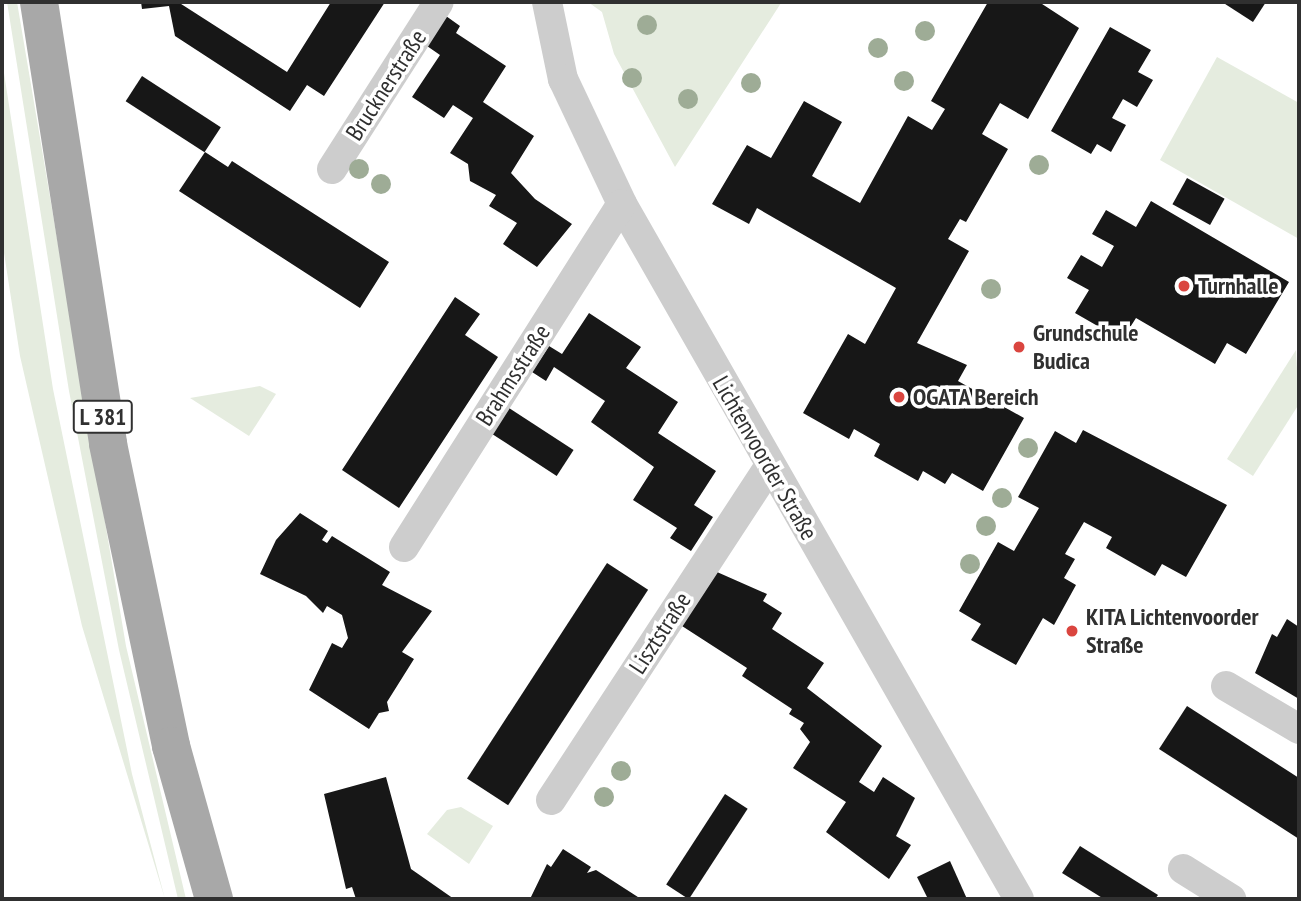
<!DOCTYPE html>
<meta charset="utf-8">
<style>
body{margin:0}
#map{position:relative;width:1301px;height:901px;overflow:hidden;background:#fff;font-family:"PT Sans Narrow",sans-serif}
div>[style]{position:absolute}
.green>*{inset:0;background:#e5ecdf}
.building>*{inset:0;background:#171717;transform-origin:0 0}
.street>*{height:30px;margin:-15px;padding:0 15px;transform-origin:15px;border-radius:15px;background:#cdcdcd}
.primary>*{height:38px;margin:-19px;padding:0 19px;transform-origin:19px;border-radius:19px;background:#a8a8a8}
.trees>*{width:20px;height:20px;margin:-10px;border-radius:50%;background:#9eac96}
.dots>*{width:19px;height:19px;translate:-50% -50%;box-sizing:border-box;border:4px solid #fff;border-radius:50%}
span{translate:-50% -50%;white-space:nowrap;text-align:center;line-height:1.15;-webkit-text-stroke:7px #fff;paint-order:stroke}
.shield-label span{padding:2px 5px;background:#fff;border:2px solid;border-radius:5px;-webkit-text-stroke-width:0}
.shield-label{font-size:23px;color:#303030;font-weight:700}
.street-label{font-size:24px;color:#303030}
.poi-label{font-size:24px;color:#303030;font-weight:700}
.left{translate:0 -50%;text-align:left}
.frame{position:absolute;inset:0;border:4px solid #303030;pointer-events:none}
</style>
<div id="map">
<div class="green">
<div style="clip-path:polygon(7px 2px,17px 2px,126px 646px,186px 899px,178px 899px,119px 650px,69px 391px)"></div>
<div style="clip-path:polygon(588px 2px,779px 2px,781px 3px,675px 167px,614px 54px,602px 12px)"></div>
<div style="clip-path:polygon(1217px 57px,1299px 103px,1299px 239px,1160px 160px)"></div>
<div style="clip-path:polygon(2px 60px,53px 389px,132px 774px,165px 899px,82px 626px,20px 356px,2px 240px)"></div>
<div style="clip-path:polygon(1296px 350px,1299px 404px,1253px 476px,1227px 459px)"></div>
<div style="clip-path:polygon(260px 386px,276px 394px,249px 436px,190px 398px)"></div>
<div style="clip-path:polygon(461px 807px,493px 826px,469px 864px,427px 834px,447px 810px)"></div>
</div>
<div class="building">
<div style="clip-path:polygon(141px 2px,178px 2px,287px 72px,331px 2px,385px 2px,324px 96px,307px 85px,290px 111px,175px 36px,169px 6px,142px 9px)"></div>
<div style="clip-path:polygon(988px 2px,1039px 2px,1079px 28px,1028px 119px,1000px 103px,982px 134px,1008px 149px,966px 222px,960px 219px,948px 239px,969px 251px,917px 343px,967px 365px,958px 381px,1024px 418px,983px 491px,952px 473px,945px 484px,923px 471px,918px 481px,874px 456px,880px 444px,854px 429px,849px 439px,803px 413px,848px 334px,865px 344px,896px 288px,757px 208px,749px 224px,712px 204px,747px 145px,771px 158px,804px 101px,842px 122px,812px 176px,860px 203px,908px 116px,932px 130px,945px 109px,931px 101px)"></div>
<div style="clip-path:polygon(1222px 2px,1266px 2px,1253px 22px)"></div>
<div style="clip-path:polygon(446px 16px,460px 26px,456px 33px,506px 66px,483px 102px,534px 136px,511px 173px,535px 199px,572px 224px,537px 267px,503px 244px,517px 223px,489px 206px,496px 195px,470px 181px,468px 164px,450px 153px,473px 118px,453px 105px,444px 118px,412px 97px,440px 55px,427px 46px)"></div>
<div style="clip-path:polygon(1110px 27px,1151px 50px,1138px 72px,1153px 80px,1137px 107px,1123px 99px,1112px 118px,1126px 125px,1111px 152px,1097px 144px,1091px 154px,1051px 131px)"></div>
<div style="left:142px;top:76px;width:94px;height:30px;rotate:33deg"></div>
<div style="clip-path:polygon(205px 152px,228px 167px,232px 161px,389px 262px,360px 308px,179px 191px)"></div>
<div style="left:1187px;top:178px;width:43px;height:30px;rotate:29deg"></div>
<div style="clip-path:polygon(1151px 201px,1289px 282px,1246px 354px,1227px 343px,1215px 364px,1136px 318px,1122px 340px,1075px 313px,1089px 290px,1067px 278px,1081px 255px,1102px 267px,1114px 246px,1092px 234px,1106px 210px,1136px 227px)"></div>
<div style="clip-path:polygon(455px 297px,480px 314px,465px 335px,498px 357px,399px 508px,342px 470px)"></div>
<div style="clip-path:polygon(589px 313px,641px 347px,626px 368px,678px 402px,658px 433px,716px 471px,694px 505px,713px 517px,691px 551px,670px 538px,677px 528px,633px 500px,654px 467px,591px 422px,605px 401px,554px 367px,546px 381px,532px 372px,549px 346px,562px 354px)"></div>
<div style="left:509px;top:408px;width:77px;height:31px;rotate:33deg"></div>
<div style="clip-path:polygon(1083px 430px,1227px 505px,1186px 577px,1162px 564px,1155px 576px,1106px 548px,1112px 537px,1084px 522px,1065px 554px,1075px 559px,1064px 578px,1076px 585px,1054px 625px,1043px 618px,1016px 665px,971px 640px,981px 624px,959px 611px,998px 542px,1014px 551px,1039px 508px,1018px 497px,1055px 431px,1076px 443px)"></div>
<div style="clip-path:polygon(300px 513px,328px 531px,322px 540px,327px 543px,332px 536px,390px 572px,382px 585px,432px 611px,402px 652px,414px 659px,387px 702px,389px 711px,379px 713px,369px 729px,309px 690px,332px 643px,342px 648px,348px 638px,342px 615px,327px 606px,323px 613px,306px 596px,260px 574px,276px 540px)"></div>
<div style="left:607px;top:563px;width:49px;height:257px;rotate:33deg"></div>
<div style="clip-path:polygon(717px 572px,767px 594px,763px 601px,782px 613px,772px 629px,824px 663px,807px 688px,882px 746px,859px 782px,874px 792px,883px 777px,915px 798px,896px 836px,911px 845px,889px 879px,826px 832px,846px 802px,793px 768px,810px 742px,800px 729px,804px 723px,789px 714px,792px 709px,742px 676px,747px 668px,682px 626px)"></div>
<div style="clip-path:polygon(1287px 619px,1299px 627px,1299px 699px,1255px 673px,1272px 634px,1277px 637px)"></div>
<div style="clip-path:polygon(1187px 706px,1299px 778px,1299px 839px,1159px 749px)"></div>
<div style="clip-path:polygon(386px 777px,411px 869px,454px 899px,356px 899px,352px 887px,346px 889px,324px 794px)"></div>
<div style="left:725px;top:794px;width:27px;height:108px;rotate:33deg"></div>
<div style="clip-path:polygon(1080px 846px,1158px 895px,1155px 899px,1104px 899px,1062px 873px)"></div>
<div style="clip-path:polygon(563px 849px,591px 867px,587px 873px,596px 870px,641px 899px,530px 899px,547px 864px,551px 867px)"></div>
<div style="clip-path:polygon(950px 861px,967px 899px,928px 899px,917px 877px)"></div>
</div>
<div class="street">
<div style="left:547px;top:2px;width:79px;rotate:78.3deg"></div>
<div style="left:563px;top:79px;width:138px;rotate:64.7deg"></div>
<div style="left:622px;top:204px;width:800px;rotate:60.26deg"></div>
<div style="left:332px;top:169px;width:198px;rotate:-57.4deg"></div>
<div style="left:404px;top:547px;width:406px;rotate:-57.6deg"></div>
<div style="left:1226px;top:686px;width:85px;rotate:30.5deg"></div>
<div style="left:551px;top:800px;width:398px;rotate:-56.8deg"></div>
<div style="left:1183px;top:869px;width:57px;rotate:32deg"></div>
</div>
<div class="primary">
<div style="left:39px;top:2px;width:447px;rotate:81.1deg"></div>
<div style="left:108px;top:444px;width:309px;rotate:78.2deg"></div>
<div style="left:171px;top:746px;width:159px;rotate:74.3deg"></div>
</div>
<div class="trees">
<div style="left:647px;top:25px"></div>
<div style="left:925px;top:31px"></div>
<div style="left:878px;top:48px"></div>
<div style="left:632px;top:78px"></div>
<div style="left:904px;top:81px"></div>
<div style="left:751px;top:83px"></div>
<div style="left:688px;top:99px"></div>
<div style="left:1039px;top:165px"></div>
<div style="left:359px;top:169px"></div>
<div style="left:381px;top:184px"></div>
<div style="left:991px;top:289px"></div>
<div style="left:1028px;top:448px"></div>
<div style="left:1002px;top:498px"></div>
<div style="left:986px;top:526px"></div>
<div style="left:970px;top:564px"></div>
<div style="left:621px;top:771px"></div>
<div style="left:604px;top:797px"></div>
</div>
<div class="dots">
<div style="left:1184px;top:286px;background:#da453f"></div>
<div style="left:1019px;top:347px;background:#da453f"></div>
<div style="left:899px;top:397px;background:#da453f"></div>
<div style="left:1072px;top:631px;background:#da453f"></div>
</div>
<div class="shield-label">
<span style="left:103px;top:417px">L 381</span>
</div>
<div class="street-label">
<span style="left:386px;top:85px;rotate:-57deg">Brucknerstraße</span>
<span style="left:513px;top:375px;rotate:-57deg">Brahmsstraße</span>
<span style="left:765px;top:458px;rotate:60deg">Lichtenvoorder Straße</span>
<span style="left:660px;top:633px;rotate:-57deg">Lisztstraße</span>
</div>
<div class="poi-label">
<span class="left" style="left:1198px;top:286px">Turnhalle</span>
<span class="left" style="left:1033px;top:347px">Grundschule<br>Budica</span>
<span class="left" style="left:913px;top:397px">OGATA Bereich</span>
<span class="left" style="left:1086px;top:631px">KITA Lichtenvoorder<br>Straße</span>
</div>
<div class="frame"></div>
</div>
